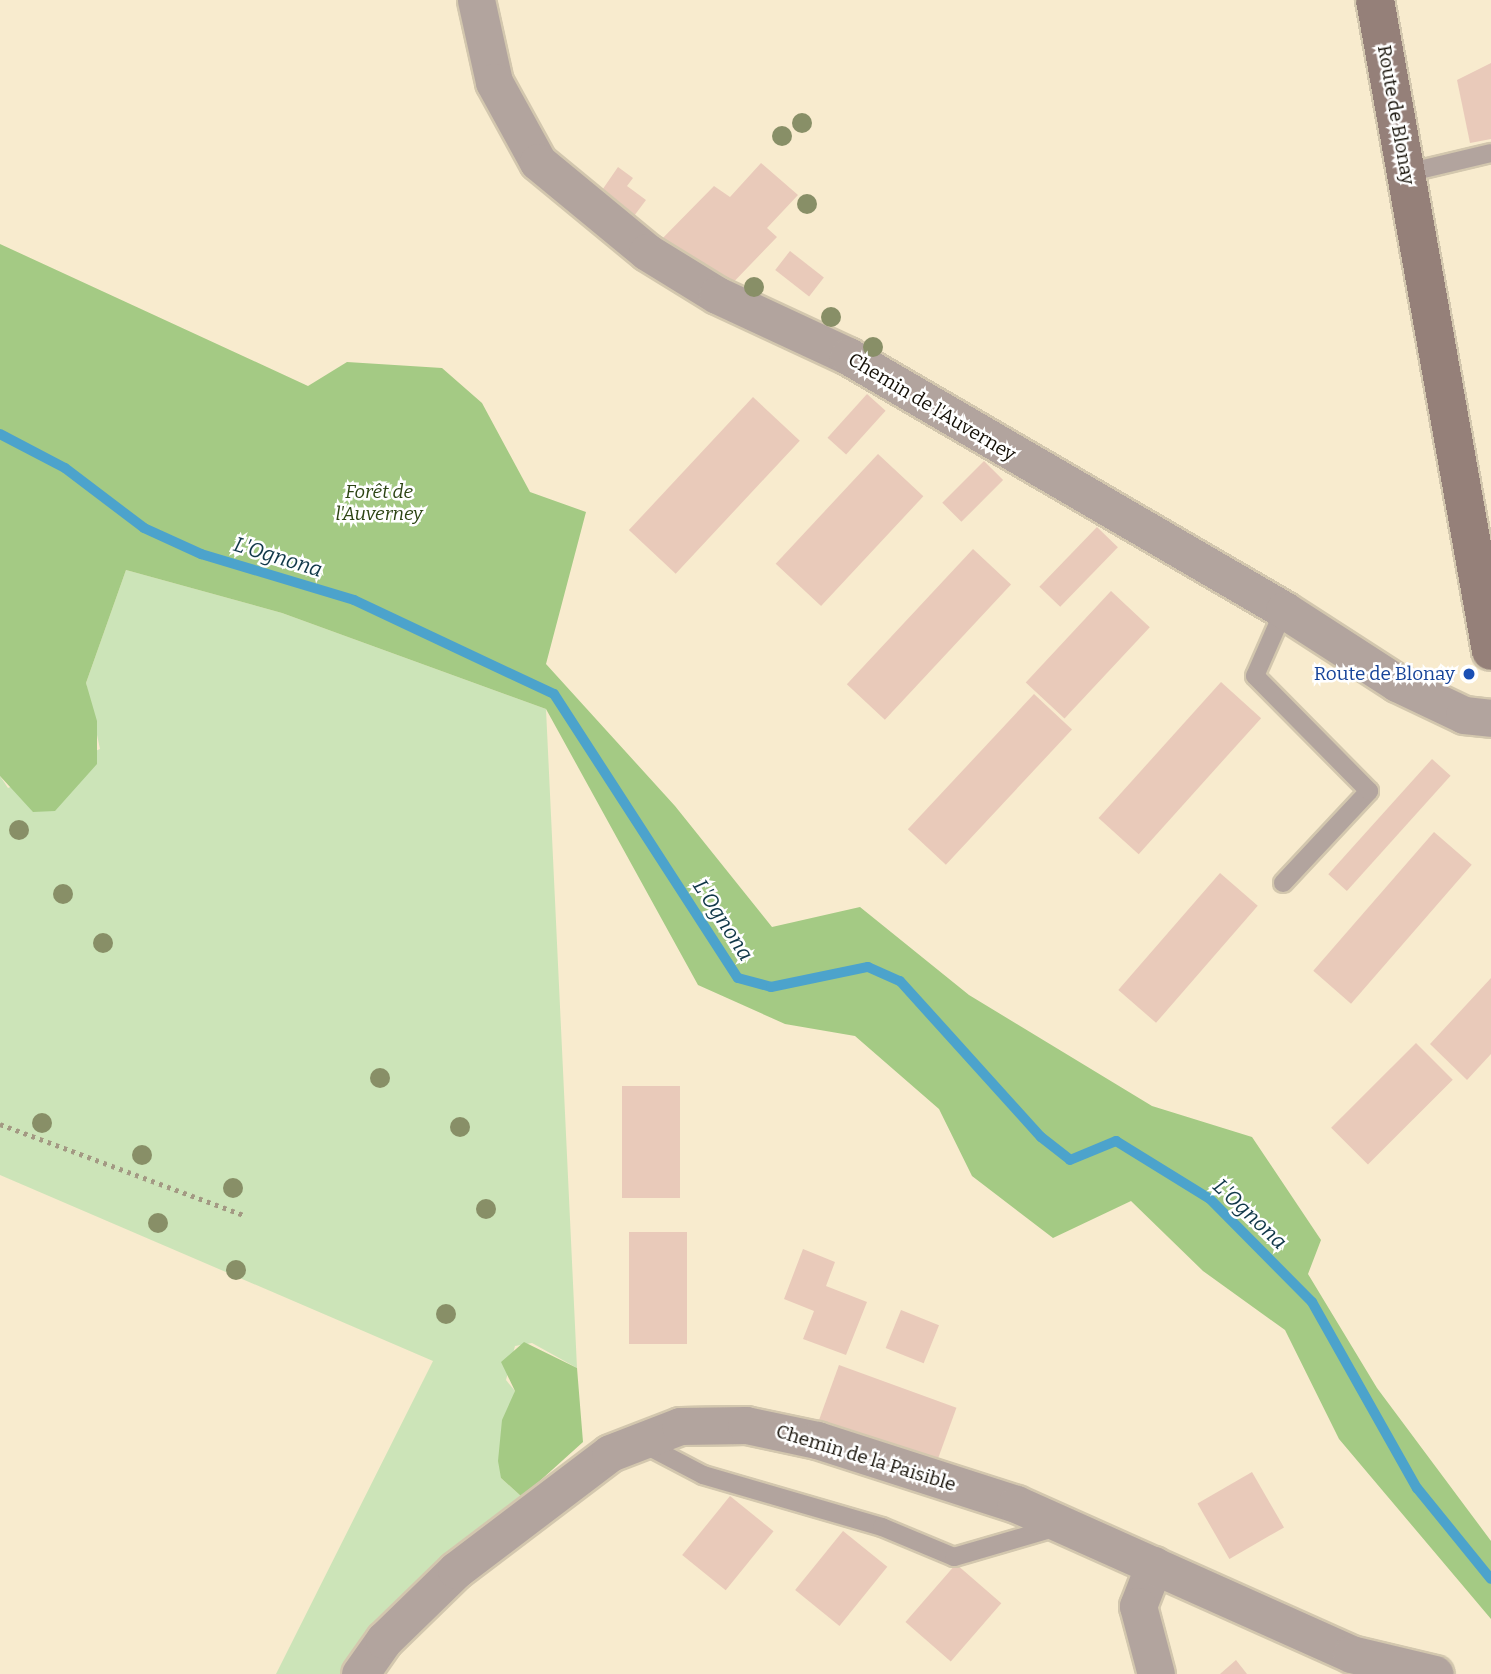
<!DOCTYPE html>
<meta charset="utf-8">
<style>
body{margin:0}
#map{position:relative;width:1491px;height:1674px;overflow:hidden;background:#f8ebce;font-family:Bitter,serif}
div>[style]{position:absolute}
.green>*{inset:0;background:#cce4b8}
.forest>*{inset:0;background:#a4ca84}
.stream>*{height:10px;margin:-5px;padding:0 5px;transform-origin:5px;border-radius:5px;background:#4ca3cc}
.building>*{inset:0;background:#e9caba;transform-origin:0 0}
.path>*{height:4.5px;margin-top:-2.25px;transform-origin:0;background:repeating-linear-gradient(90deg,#a39983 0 3.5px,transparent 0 8.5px)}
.roads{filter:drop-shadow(2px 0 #d3c7ae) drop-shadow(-2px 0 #d3c7ae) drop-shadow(0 2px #d3c7ae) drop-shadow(0 -2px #d3c7ae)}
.lane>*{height:18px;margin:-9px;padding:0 9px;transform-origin:9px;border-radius:9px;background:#b2a49e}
.street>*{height:37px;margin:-18.5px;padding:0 18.5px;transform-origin:18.5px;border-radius:18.5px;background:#b2a49e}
.secondary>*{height:38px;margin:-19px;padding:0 19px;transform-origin:19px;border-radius:19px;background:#958079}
.trees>*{width:20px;height:20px;margin:-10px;border-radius:50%;background:#888f67}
.dots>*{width:19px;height:19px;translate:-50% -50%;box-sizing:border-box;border:4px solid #fff;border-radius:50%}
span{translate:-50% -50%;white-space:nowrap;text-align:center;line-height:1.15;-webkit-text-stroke:5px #fff;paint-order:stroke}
.street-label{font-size:19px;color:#120d04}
.park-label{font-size:19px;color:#2c4413;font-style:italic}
.transit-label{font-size:19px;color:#164399}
.right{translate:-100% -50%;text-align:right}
.water-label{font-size:21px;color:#103748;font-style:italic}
</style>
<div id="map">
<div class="green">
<div style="clip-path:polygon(126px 570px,282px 613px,546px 709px,577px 1368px,532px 1343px,515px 1346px,506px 1380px,515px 1391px,501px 1478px,522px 1497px,444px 1563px,343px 1674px,276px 1674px,433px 1361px,0 1175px,0 776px,8px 788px,100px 749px,86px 683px)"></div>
</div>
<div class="forest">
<div style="clip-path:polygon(0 244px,308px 386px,347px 362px,442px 368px,482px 403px,530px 492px,586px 512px,546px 664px,675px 806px,772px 927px,860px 907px,969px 995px,1152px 1106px,1252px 1137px,1321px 1240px,1308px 1274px,1377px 1388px,1491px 1541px,1491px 1619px,1339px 1439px,1285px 1330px,1203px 1271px,1131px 1201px,1053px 1238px,972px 1176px,939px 1109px,855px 1036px,785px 1024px,698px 985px,546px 709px,282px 613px,126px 570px,86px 683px,97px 721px,97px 764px,55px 811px,33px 812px,0 776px)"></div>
<div style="clip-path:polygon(524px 1342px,577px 1368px,583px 1442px,522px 1497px,501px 1478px,498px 1461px,502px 1420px,515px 1391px,501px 1362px)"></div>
</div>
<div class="stream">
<div style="left:0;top:434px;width:73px;rotate:27.6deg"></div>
<div style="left:65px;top:468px;width:99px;rotate:37.2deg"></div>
<div style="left:144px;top:528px;width:63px;rotate:24.5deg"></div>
<div style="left:201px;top:554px;width:160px;rotate:16.7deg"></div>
<div style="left:354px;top:600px;width:221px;rotate:25.2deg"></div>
<div style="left:554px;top:694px;width:338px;rotate:57.1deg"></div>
<div style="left:738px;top:978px;width:34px;rotate:15deg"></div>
<div style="left:771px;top:987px;width:99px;rotate:-11.7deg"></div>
<div style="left:868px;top:967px;width:35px;rotate:24deg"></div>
<div style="left:900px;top:981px;width:210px;rotate:47.9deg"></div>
<div style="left:1041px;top:1137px;width:37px;rotate:38deg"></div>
<div style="left:1070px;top:1160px;width:50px;rotate:-22.4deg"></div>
<div style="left:1116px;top:1141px;width:110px;rotate:31.7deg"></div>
<div style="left:1210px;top:1199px;width:145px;rotate:45.3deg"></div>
<div style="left:1312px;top:1302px;width:214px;rotate:60.6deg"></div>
<div style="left:1417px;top:1488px;width:117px;rotate:50.9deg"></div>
</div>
<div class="building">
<div style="clip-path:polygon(1491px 63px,1491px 139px,1470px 143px,1457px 80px)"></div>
<div style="clip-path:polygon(761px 163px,798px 195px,767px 228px,777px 237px,724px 292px,653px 248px,714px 186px,730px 197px)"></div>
<div style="clip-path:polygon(618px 167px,633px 178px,627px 186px,646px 200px,631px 220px,598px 196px)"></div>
<div style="left:790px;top:251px;width:43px;height:24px;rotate:38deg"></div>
<div style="left:867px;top:394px;width:25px;height:59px;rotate:42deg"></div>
<div style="left:753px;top:397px;width:64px;height:182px;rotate:43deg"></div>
<div style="left:878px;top:454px;width:62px;height:150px;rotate:43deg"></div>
<div style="left:984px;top:461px;width:27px;height:59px;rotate:45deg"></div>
<div style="left:1097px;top:527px;width:29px;height:83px;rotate:44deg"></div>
<div style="left:973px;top:549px;width:52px;height:185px;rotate:43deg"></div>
<div style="left:1111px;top:591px;width:53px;height:125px;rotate:43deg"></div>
<div style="left:1221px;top:682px;width:54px;height:183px;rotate:42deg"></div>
<div style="left:1034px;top:694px;width:52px;height:185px;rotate:43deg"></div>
<div style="left:1432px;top:759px;width:25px;height:155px;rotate:42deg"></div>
<div style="left:1434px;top:832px;width:50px;height:184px;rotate:41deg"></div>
<div style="left:1220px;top:873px;width:50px;height:155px;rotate:41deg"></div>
<div style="clip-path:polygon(1491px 978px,1491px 1054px,1467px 1080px,1430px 1044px)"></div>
<div style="left:1416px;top:1043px;width:52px;height:120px;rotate:45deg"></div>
<div style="left:622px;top:1086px;width:58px;height:112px"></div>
<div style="left:629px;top:1232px;width:58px;height:112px"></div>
<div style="clip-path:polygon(803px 1249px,835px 1262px,826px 1286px,867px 1302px,846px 1355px,803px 1339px,814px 1311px,784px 1299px)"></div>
<div style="left:901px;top:1310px;width:41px;height:41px;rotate:22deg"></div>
<div style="left:839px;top:1365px;width:125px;height:64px;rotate:20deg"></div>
<div style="left:1252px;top:1472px;width:64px;height:63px;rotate:60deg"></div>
<div style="left:730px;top:1496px;width:56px;height:76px;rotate:39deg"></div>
<div style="left:843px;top:1531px;width:57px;height:76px;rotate:39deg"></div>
<div style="left:956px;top:1564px;width:60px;height:77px;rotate:41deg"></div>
<div style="clip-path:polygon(1236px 1660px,1247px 1674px,1220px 1674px)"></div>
</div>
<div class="path">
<div style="left:0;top:1124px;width:259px;rotate:20.5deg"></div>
</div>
<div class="roads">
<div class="lane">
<div style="left:1407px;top:173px;width:86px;rotate:-13.4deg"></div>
<div style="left:1283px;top:883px;width:126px;rotate:-46.9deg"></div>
<div style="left:1369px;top:791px;width:162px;rotate:-134.7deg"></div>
<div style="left:1255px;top:676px;width:72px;rotate:-66.3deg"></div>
<div style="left:642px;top:1443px;width:69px;rotate:27.7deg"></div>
<div style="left:703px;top:1475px;width:186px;rotate:16.2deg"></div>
<div style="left:882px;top:1527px;width:78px;rotate:22.6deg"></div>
<div style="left:954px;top:1557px;width:107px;rotate:-16.2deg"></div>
</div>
<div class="street">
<div style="left:476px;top:0;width:84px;rotate:77.6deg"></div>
<div style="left:494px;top:82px;width:91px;rotate:61.2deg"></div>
<div style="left:538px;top:162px;width:141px;rotate:39.5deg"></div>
<div style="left:647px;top:252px;width:82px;rotate:31.6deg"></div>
<div style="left:717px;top:295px;width:145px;rotate:25deg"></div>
<div style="left:848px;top:356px;width:505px;rotate:30.22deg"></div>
<div style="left:1284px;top:610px;width:135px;rotate:32.9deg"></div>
<div style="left:1397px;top:683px;width:74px;rotate:25.5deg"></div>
<div style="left:1464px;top:715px;width:27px;rotate:6deg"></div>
<div style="left:1154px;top:1565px;width:44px;rotate:111.3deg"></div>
<div style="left:1138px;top:1606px;width:70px;rotate:75.2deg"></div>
<div style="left:360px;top:1674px;width:42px;rotate:-54.8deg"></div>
<div style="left:384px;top:1640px;width:100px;rotate:-44.2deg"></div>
<div style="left:456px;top:1570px;width:193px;rotate:-37.2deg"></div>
<div style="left:610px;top:1453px;width:75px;rotate:-21.1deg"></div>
<div style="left:680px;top:1426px;width:66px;rotate:-0.9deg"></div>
<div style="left:746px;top:1425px;width:73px;rotate:11.9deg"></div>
<div style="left:817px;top:1440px;width:209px;rotate:17.8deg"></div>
<div style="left:1016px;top:1504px;width:367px;rotate:24.1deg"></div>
<div style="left:1351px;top:1654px;width:86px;rotate:13.4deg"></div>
</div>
<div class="secondary">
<div style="left:1375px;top:0;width:661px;rotate:79.9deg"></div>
</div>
</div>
<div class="trees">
<div style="left:802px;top:123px"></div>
<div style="left:782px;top:136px"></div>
<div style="left:807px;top:204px"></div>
<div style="left:754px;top:287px"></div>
<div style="left:831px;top:317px"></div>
<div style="left:873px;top:347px"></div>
<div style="left:19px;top:830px"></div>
<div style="left:63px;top:894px"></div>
<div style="left:103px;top:943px"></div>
<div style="left:380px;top:1078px"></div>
<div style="left:42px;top:1123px"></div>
<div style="left:460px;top:1127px"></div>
<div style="left:142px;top:1155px"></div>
<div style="left:233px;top:1188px"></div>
<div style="left:486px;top:1209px"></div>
<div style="left:158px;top:1223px"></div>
<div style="left:236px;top:1270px"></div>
<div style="left:446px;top:1314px"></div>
</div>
<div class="dots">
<div style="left:1469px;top:674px;background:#1a4fb4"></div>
</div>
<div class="street-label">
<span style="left:1396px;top:115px;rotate:80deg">Route de Blonay</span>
<span style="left:932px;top:407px;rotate:31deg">Chemin de l'Auverney</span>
<span style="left:866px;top:1458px;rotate:17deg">Chemin de la Paisible</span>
</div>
<div class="park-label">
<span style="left:379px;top:503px">Forêt de<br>l'Auverney</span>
</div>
<div class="transit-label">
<span class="right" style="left:1455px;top:674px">Route de Blonay</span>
</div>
<div class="water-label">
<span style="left:278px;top:557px;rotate:17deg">L'Ognona</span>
<span style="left:723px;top:920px;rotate:57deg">L'Ognona</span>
<span style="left:1250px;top:1214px;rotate:43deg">L'Ognona</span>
</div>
</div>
